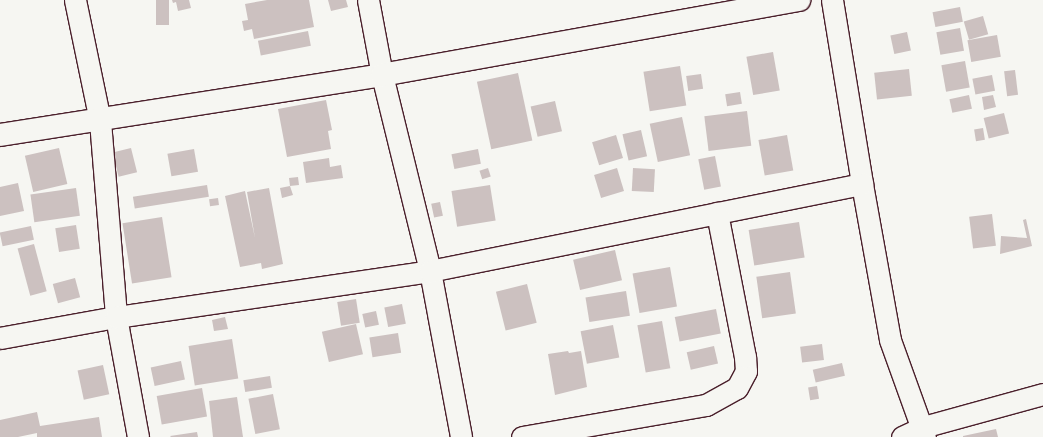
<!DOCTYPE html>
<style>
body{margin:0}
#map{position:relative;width:1043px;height:437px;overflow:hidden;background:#f6f6f2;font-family:Mynerve,sans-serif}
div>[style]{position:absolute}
.building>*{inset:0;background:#ccc1c0;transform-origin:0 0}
.roads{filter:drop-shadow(1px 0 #4a1f2b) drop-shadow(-1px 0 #4a1f2b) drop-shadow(0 1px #4a1f2b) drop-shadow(0 -1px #4a1f2b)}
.minor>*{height:21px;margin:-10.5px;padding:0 10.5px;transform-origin:10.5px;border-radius:10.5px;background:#f6f6f2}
.major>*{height:22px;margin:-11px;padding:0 11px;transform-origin:11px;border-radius:11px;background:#f6f6f2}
span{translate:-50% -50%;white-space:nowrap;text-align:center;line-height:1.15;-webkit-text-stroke:3px #f6f6f2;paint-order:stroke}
</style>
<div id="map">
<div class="building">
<div style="left:156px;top:0;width:13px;height:25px"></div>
<div style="clip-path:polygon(172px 0,189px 0,191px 8px,178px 11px,176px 2px,173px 3px)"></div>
<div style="clip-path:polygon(267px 0,309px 0,314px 27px,254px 39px,252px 29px,244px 31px,242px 21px,248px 20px,245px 4px)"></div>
<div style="clip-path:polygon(328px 0,346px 0,348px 7px,331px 11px)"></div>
<div style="left:960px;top:7px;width:15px;height:28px;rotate:79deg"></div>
<div style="left:983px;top:16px;width:19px;height:20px;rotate:74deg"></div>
<div style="left:960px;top:28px;width:23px;height:24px;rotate:80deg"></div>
<div style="left:308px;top:31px;width:15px;height:51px;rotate:79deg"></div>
<div style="left:907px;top:32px;width:19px;height:17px;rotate:78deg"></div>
<div style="left:997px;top:35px;width:22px;height:30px;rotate:80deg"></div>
<div style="left:773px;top:52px;width:39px;height:27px;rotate:80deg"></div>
<div style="left:965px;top:61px;width:27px;height:24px;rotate:80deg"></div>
<div style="left:680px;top:66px;width:40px;height:37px;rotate:81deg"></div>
<div style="left:909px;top:69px;width:27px;height:35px;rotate:84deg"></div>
<div style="left:1015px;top:70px;width:25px;height:11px;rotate:83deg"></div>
<div style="left:518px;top:73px;width:69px;height:42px;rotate:78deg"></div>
<div style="left:701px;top:74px;width:15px;height:15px;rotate:82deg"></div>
<div style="left:992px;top:75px;width:16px;height:20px;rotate:79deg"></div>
<div style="left:740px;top:92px;width:12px;height:15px;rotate:81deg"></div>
<div style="left:969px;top:95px;width:14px;height:20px;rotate:78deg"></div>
<div style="clip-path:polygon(993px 95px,996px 107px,984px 110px,982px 97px)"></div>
<div style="clip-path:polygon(326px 100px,332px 130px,328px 131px,331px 149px,287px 157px,278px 109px)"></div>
<div style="left:555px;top:101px;width:31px;height:25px;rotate:77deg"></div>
<div style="left:747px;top:111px;width:35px;height:43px;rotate:83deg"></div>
<div style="left:1004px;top:113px;width:21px;height:21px;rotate:76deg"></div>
<div style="left:682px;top:117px;width:39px;height:33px;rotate:78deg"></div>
<div style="left:983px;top:128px;width:12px;height:9px;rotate:81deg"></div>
<div style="left:641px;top:130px;width:27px;height:19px;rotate:77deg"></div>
<div style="left:616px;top:135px;width:24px;height:25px;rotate:73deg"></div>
<div style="left:787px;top:135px;width:36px;height:29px;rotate:80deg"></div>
<div style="left:59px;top:148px;width:37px;height:35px;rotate:77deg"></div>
<div style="left:131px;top:148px;width:25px;height:19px;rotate:76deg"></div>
<div style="left:194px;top:149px;width:23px;height:27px;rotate:80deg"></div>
<div style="left:478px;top:149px;width:15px;height:27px;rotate:79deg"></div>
<div style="left:715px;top:156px;width:31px;height:17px;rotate:79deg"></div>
<div style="clip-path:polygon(329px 158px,330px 167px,341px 165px,343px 178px,306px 183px,303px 162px)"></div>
<div style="left:488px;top:168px;width:9px;height:9px;rotate:72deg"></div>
<div style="left:617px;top:168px;width:24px;height:24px;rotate:73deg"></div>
<div style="left:633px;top:168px;width:22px;height:23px;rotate:3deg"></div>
<div style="clip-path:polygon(298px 177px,299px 185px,290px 186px,293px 195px,282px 198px,280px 188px,290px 186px,289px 178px)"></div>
<div style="clip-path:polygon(18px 183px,24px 211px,0 216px,0 187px)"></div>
<div style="left:207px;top:185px;width:12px;height:75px;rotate:81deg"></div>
<div style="left:490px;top:185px;width:36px;height:39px;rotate:81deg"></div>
<div style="left:76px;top:188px;width:28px;height:46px;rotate:82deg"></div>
<div style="clip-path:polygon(269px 188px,283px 264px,262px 269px,261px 263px,240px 267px,225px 196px,245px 191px,255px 238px,247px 192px)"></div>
<div style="left:218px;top:198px;width:7px;height:9px;rotate:82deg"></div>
<div style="left:440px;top:202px;width:14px;height:9px;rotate:78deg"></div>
<div style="left:992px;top:214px;width:32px;height:23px;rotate:83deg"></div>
<div style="left:162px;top:217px;width:61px;height:40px;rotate:81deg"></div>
<div style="clip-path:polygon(1026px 219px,1032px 246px,1000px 254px,1001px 236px,1027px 238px,1023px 220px)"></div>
<div style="left:799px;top:222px;width:36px;height:51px;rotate:81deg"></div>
<div style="left:76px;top:225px;width:24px;height:21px;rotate:81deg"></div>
<div style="left:31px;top:226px;width:14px;height:32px;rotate:78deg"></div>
<div style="left:34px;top:244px;width:49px;height:17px;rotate:75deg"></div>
<div style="left:615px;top:250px;width:31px;height:43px;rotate:77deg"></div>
<div style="left:670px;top:267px;width:40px;height:38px;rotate:80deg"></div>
<div style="left:790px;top:272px;width:42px;height:34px;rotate:82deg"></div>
<div style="left:75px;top:278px;width:20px;height:23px;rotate:75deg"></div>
<div style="left:527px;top:284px;width:40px;height:32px;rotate:76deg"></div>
<div style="left:626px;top:291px;width:25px;height:41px;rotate:81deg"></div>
<div style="left:356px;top:299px;width:24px;height:19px;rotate:81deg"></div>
<div style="left:402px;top:304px;width:20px;height:18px;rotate:79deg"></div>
<div style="left:716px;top:309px;width:25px;height:42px;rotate:79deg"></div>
<div style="left:376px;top:311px;width:14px;height:14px;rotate:78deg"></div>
<div style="clip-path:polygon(225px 317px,228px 329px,214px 331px,212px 320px)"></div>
<div style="left:662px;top:321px;width:48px;height:25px;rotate:80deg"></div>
<div style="left:356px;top:324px;width:31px;height:35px;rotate:77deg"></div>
<div style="left:613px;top:325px;width:33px;height:33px;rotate:79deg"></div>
<div style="left:398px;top:333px;width:20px;height:29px;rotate:81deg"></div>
<div style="left:232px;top:339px;width:40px;height:44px;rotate:81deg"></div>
<div style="left:822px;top:344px;width:16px;height:22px;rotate:83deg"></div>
<div style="left:714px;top:346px;width:18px;height:28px;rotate:77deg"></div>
<div style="clip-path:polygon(568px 351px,569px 353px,581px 351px,587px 387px,555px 395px,548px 354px)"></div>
<div style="left:181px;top:361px;width:19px;height:31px;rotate:78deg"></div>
<div style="left:842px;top:363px;width:13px;height:30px;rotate:77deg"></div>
<div style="left:103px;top:365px;width:30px;height:26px;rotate:78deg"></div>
<div style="left:270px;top:376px;width:12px;height:27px;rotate:81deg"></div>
<div style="left:817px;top:386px;width:13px;height:9px;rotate:81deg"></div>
<div style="left:202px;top:388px;width:29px;height:46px;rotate:80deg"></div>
<div style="left:273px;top:394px;width:36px;height:25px;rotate:79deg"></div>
<div style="clip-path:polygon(237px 397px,243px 437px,213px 437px,209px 401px)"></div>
<div style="clip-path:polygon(37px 412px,40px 426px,99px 417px,102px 437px,37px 437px,37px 433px,18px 437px,0 437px,0 420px)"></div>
<div style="clip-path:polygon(996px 429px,998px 437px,963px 437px,963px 436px)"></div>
<div style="clip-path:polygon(197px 432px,198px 437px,171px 437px,170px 436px)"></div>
</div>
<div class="roads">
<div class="minor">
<div style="left:75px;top:0;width:124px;rotate:78.3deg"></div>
<div style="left:100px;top:121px;width:197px;rotate:85.3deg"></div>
<div style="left:116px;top:317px;width:122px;rotate:79.6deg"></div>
<div style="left:368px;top:0;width:76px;rotate:79.4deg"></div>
<div style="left:382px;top:75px;width:202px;rotate:76.2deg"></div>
<div style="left:430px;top:271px;width:169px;rotate:79.4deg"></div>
<div style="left:832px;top:0;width:186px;rotate:80.7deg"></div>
<div style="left:862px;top:184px;width:158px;rotate:79.8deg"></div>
<div style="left:890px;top:340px;width:103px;rotate:70.2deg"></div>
<div style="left:0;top:338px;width:118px;rotate:-10.3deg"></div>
<div style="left:116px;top:317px;width:317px;rotate:-8.3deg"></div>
<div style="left:430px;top:271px;width:441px;rotate:-11.4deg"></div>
<div style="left:522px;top:437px;width:187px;rotate:-9.9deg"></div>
<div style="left:706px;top:405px;width:35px;rotate:-29deg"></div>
<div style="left:737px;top:388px;width:19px;rotate:-62deg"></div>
<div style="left:746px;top:371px;width:14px;rotate:-94deg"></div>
<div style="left:745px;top:357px;width:147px;rotate:-101deg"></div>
<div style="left:902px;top:437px;width:23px;rotate:-25deg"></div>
<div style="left:923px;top:427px;width:124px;rotate:-15.4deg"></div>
</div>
<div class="major">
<div style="left:0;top:135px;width:387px;rotate:-8.9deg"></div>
<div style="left:382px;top:75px;width:424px;rotate:-10.2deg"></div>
</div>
</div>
</div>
